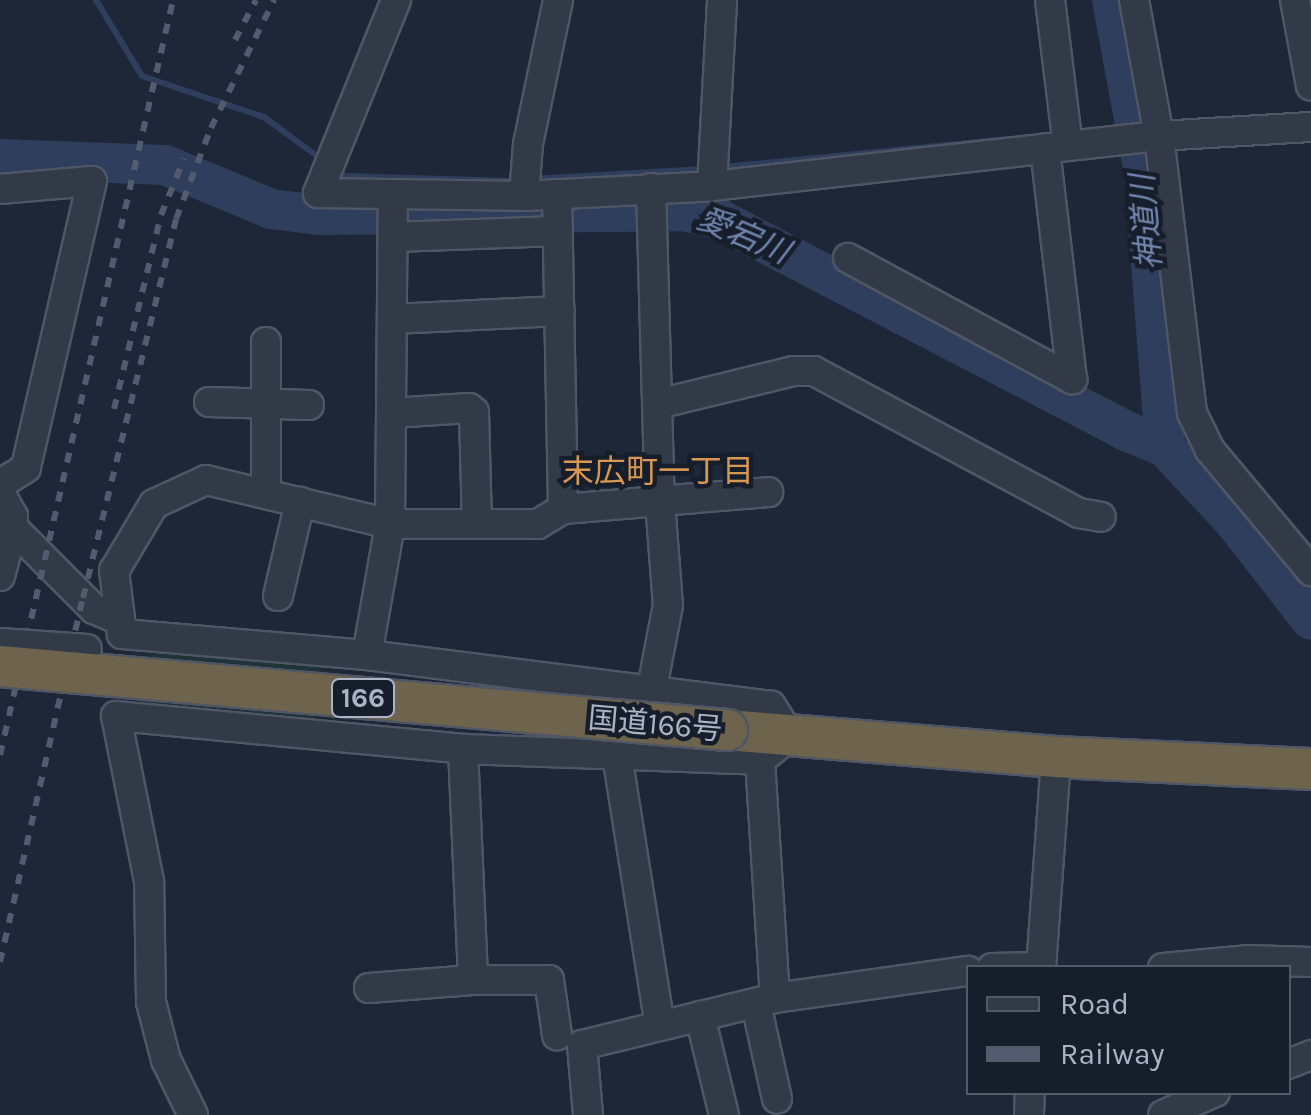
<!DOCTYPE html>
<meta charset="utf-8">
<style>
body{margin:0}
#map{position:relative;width:1311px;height:1115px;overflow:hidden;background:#1e2737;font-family:Karla,"Noto Sans JP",sans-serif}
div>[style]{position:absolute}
.green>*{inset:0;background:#203338}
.stream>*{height:6px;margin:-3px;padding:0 3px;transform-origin:3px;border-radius:3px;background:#2f3e5d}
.river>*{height:40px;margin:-20px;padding:0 20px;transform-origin:20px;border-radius:20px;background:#2f3e5d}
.roads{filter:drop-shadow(2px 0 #4f5665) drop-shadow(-2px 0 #4f5665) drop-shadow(0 2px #4f5665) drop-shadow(0 -2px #4f5665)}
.minor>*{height:28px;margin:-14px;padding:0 14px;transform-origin:14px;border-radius:14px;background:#323947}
.highway>*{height:40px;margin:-20px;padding:0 20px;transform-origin:20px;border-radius:20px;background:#6e644e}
.rail>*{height:6px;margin-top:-3px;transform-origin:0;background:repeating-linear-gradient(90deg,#535c6f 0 10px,transparent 0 20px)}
.bridges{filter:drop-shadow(2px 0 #4f5665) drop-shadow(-2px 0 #4f5665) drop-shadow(0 2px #4f5665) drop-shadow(0 -2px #4f5665)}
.minor-bridge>*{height:28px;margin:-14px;padding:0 14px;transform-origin:14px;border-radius:14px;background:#323947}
.highway-bridge>*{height:40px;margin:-20px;padding:0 20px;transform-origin:20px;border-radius:20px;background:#6e644e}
span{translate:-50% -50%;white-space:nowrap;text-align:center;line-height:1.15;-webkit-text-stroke:9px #171e2b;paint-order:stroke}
.shield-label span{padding:2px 8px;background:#171e2b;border:2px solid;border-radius:8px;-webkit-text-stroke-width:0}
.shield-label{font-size:28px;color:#abb3c4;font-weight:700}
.street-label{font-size:30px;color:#abb3c4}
.water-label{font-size:32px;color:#7287af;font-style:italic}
.neighbourhood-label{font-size:32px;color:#d89753}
.legend{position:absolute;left:966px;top:965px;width:325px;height:130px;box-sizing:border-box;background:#171e2b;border:2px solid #525a68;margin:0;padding:12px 18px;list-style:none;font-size:30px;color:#abb3c4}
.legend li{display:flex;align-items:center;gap:20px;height:50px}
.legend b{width:50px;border:2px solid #525a68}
</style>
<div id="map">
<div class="green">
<div style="clip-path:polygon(156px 652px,323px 659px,312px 725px,136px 701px,143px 659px)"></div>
</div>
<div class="stream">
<div style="left:96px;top:0;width:89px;rotate:58.8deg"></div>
<div style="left:142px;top:76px;width:129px;rotate:18.6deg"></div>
<div style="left:264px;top:117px;width:71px;rotate:36.4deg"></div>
<div style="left:723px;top:167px;width:287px;rotate:-5.6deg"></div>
<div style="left:335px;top:169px;width:12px;rotate:35deg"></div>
<div style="left:345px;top:176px;width:171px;rotate:1.7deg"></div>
<div style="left:533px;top:179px;width:172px;rotate:-3.3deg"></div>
</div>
<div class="river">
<div style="left:1112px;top:0;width:176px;rotate:79.5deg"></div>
<div style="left:1144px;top:173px;width:275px;rotate:85.6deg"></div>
<div style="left:0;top:159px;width:165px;rotate:2.1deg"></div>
<div style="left:165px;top:165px;width:115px;rotate:22.5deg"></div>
<div style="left:271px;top:209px;width:48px;rotate:7.1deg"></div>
<div style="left:319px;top:215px;width:364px;rotate:-0.6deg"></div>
<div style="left:683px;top:211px;width:39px;rotate:13deg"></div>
<div style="left:721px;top:220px;width:457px;rotate:27.5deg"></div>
<div style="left:1126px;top:431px;width:42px;rotate:22.3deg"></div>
<div style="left:1165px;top:447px;width:101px;rotate:47deg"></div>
<div style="left:1234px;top:521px;width:125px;rotate:52.1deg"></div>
</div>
<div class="roads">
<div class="minor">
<div style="left:396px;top:0;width:208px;rotate:112deg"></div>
<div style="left:318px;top:193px;width:206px;rotate:0.8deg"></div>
<div style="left:524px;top:196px;width:188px;rotate:-3deg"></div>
<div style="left:712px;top:186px;width:450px;rotate:-6.4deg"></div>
<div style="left:1159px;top:136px;width:152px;rotate:-3.4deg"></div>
<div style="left:1050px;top:0;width:147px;rotate:83deg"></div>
<div style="left:1134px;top:0;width:138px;rotate:79.6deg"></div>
<div style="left:1159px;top:136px;width:279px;rotate:83.2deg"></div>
<div style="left:1192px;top:413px;width:41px;rotate:64.1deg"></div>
<div style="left:1210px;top:450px;width:158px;rotate:50.1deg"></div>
<div style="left:1295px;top:0;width:87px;rotate:79.5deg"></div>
<div style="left:712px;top:186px;width:186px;rotate:-86.9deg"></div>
<div style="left:651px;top:188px;width:314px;rotate:88.4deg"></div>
<div style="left:660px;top:502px;width:103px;rotate:85.6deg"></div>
<div style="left:668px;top:605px;width:85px;rotate:100.9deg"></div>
<div style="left:0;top:189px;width:92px;rotate:-5deg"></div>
<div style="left:92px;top:181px;width:294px;rotate:103deg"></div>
<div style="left:26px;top:468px;width:31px;rotate:148deg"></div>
<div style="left:557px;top:194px;width:315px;rotate:88.9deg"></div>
<div style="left:524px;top:196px;width:52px;rotate:-85.6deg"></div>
<div style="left:528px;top:144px;width:147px;rotate:-78.2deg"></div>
<div style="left:394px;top:237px;width:164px;rotate:-2.1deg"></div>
<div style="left:848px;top:258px;width:255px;rotate:28.4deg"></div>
<div style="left:1072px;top:379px;width:232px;rotate:-96.7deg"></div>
<div style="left:392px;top:319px;width:168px;rotate:-2.7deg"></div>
<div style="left:209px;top:402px;width:100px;rotate:1.7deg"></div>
<div style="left:658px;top:404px;width:139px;rotate:-13.7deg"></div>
<div style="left:793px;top:371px;width:21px"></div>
<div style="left:814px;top:371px;width:301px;rotate:28.2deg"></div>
<div style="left:1079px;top:513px;width:22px;rotate:10deg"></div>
<div style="left:392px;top:413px;width:77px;rotate:-3.7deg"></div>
<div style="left:469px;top:408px;width:6px;rotate:39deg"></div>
<div style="left:474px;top:412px;width:111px;rotate:88.5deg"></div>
<div style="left:266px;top:491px;width:149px;rotate:-90deg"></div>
<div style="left:0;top:493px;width:26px;rotate:61deg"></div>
<div style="left:13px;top:516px;width:12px;rotate:90deg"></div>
<div style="left:13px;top:528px;width:115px;rotate:45deg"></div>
<div style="left:94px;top:609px;width:26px;rotate:23deg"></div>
<div style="left:0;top:576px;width:50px;rotate:-74.8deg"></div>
<div style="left:278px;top:596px;width:97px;rotate:-76.8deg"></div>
<div style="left:367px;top:655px;width:133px;rotate:-80deg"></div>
<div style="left:390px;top:524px;width:329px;rotate:-89.5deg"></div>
<div style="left:463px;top:749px;width:231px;rotate:87.5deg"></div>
<div style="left:473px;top:980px;width:76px"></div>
<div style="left:549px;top:980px;width:56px;rotate:81.7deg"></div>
<div style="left:617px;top:755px;width:274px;rotate:81deg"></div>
<div style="left:760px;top:760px;width:238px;rotate:86.4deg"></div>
<div style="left:992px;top:968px;width:49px;rotate:-1.2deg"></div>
<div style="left:1041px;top:968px;width:212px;rotate:-85.9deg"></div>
<div style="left:1163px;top:968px;width:84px;rotate:-5.4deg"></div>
<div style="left:1247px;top:960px;width:64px;rotate:1.8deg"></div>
<div style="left:369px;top:988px;width:104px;rotate:-4.4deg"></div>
<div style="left:756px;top:1004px;width:97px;rotate:77.5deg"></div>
<div style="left:700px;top:1016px;width:102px;rotate:76.4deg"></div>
<div style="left:1288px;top:1064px;width:25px;rotate:-21deg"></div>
<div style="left:193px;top:1115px;width:61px;rotate:-116.1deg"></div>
<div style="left:166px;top:1060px;width:60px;rotate:-104.5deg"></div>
<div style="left:151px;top:1002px;width:121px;rotate:-90.9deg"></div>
<div style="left:149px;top:881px;width:168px;rotate:-101.3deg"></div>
<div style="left:116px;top:716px;width:349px;rotate:5.4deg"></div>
<div style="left:463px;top:749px;width:297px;rotate:2.1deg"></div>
<div style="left:760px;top:760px;width:38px;rotate:-39deg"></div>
<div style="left:790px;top:736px;width:36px;rotate:-122deg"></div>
<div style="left:771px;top:706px;width:407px;rotate:-172.8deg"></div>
<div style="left:367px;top:655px;width:246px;rotate:-175.1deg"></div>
<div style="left:122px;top:634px;width:64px;rotate:-97.2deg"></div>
<div style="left:114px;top:571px;width:78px;rotate:-59.2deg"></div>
<div style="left:154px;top:504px;width:57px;rotate:-24.8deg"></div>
<div style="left:206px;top:480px;width:189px;rotate:13.4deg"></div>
<div style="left:390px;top:524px;width:148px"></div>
<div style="left:538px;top:524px;width:29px;rotate:-31deg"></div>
<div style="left:563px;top:509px;width:206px;rotate:-4.7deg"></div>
<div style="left:588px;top:1115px;width:70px;rotate:-94.9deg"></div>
<div style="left:582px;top:1045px;width:199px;rotate:-13.7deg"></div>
<div style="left:775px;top:998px;width:195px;rotate:-8deg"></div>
<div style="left:1029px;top:1115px;width:23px;rotate:-88deg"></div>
<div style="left:1163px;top:1115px;width:57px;rotate:-23.9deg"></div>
</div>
<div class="highway">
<div style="left:727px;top:730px;width:330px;rotate:4.7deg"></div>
<div style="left:1056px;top:757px;width:255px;rotate:2.7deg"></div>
</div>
</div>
<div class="rail">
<div style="left:235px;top:40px;width:45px;rotate:-62.3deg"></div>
<div style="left:114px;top:409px;width:200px;rotate:-76.4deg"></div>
<div style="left:161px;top:215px;width:61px;rotate:-67.7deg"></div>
<div style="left:0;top:755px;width:775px;rotate:-77.09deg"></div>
<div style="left:0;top:962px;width:373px;rotate:-77.2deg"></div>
<div style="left:83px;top:598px;width:390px;rotate:-76.2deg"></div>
<div style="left:176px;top:219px;width:97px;rotate:-69deg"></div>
<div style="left:211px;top:128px;width:143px;rotate:-63.8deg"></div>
</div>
<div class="bridges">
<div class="minor-bridge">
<div style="left:0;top:643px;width:87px;rotate:3.9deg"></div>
</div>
<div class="highway-bridge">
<div style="left:0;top:666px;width:730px;rotate:5.03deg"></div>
</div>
</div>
<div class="shield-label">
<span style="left:363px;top:698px">166</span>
</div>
<div class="street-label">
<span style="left:655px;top:724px;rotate:5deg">国道166号</span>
</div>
<div class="water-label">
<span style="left:1147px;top:222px;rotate:-95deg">神道川</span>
<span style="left:743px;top:236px;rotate:23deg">愛宕川</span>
</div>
<div class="neighbourhood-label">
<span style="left:658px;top:472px">末広町一丁目</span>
</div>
<ul class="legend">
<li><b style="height:12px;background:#323947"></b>Road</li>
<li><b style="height:12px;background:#535c6f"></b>Railway</li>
</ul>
</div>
